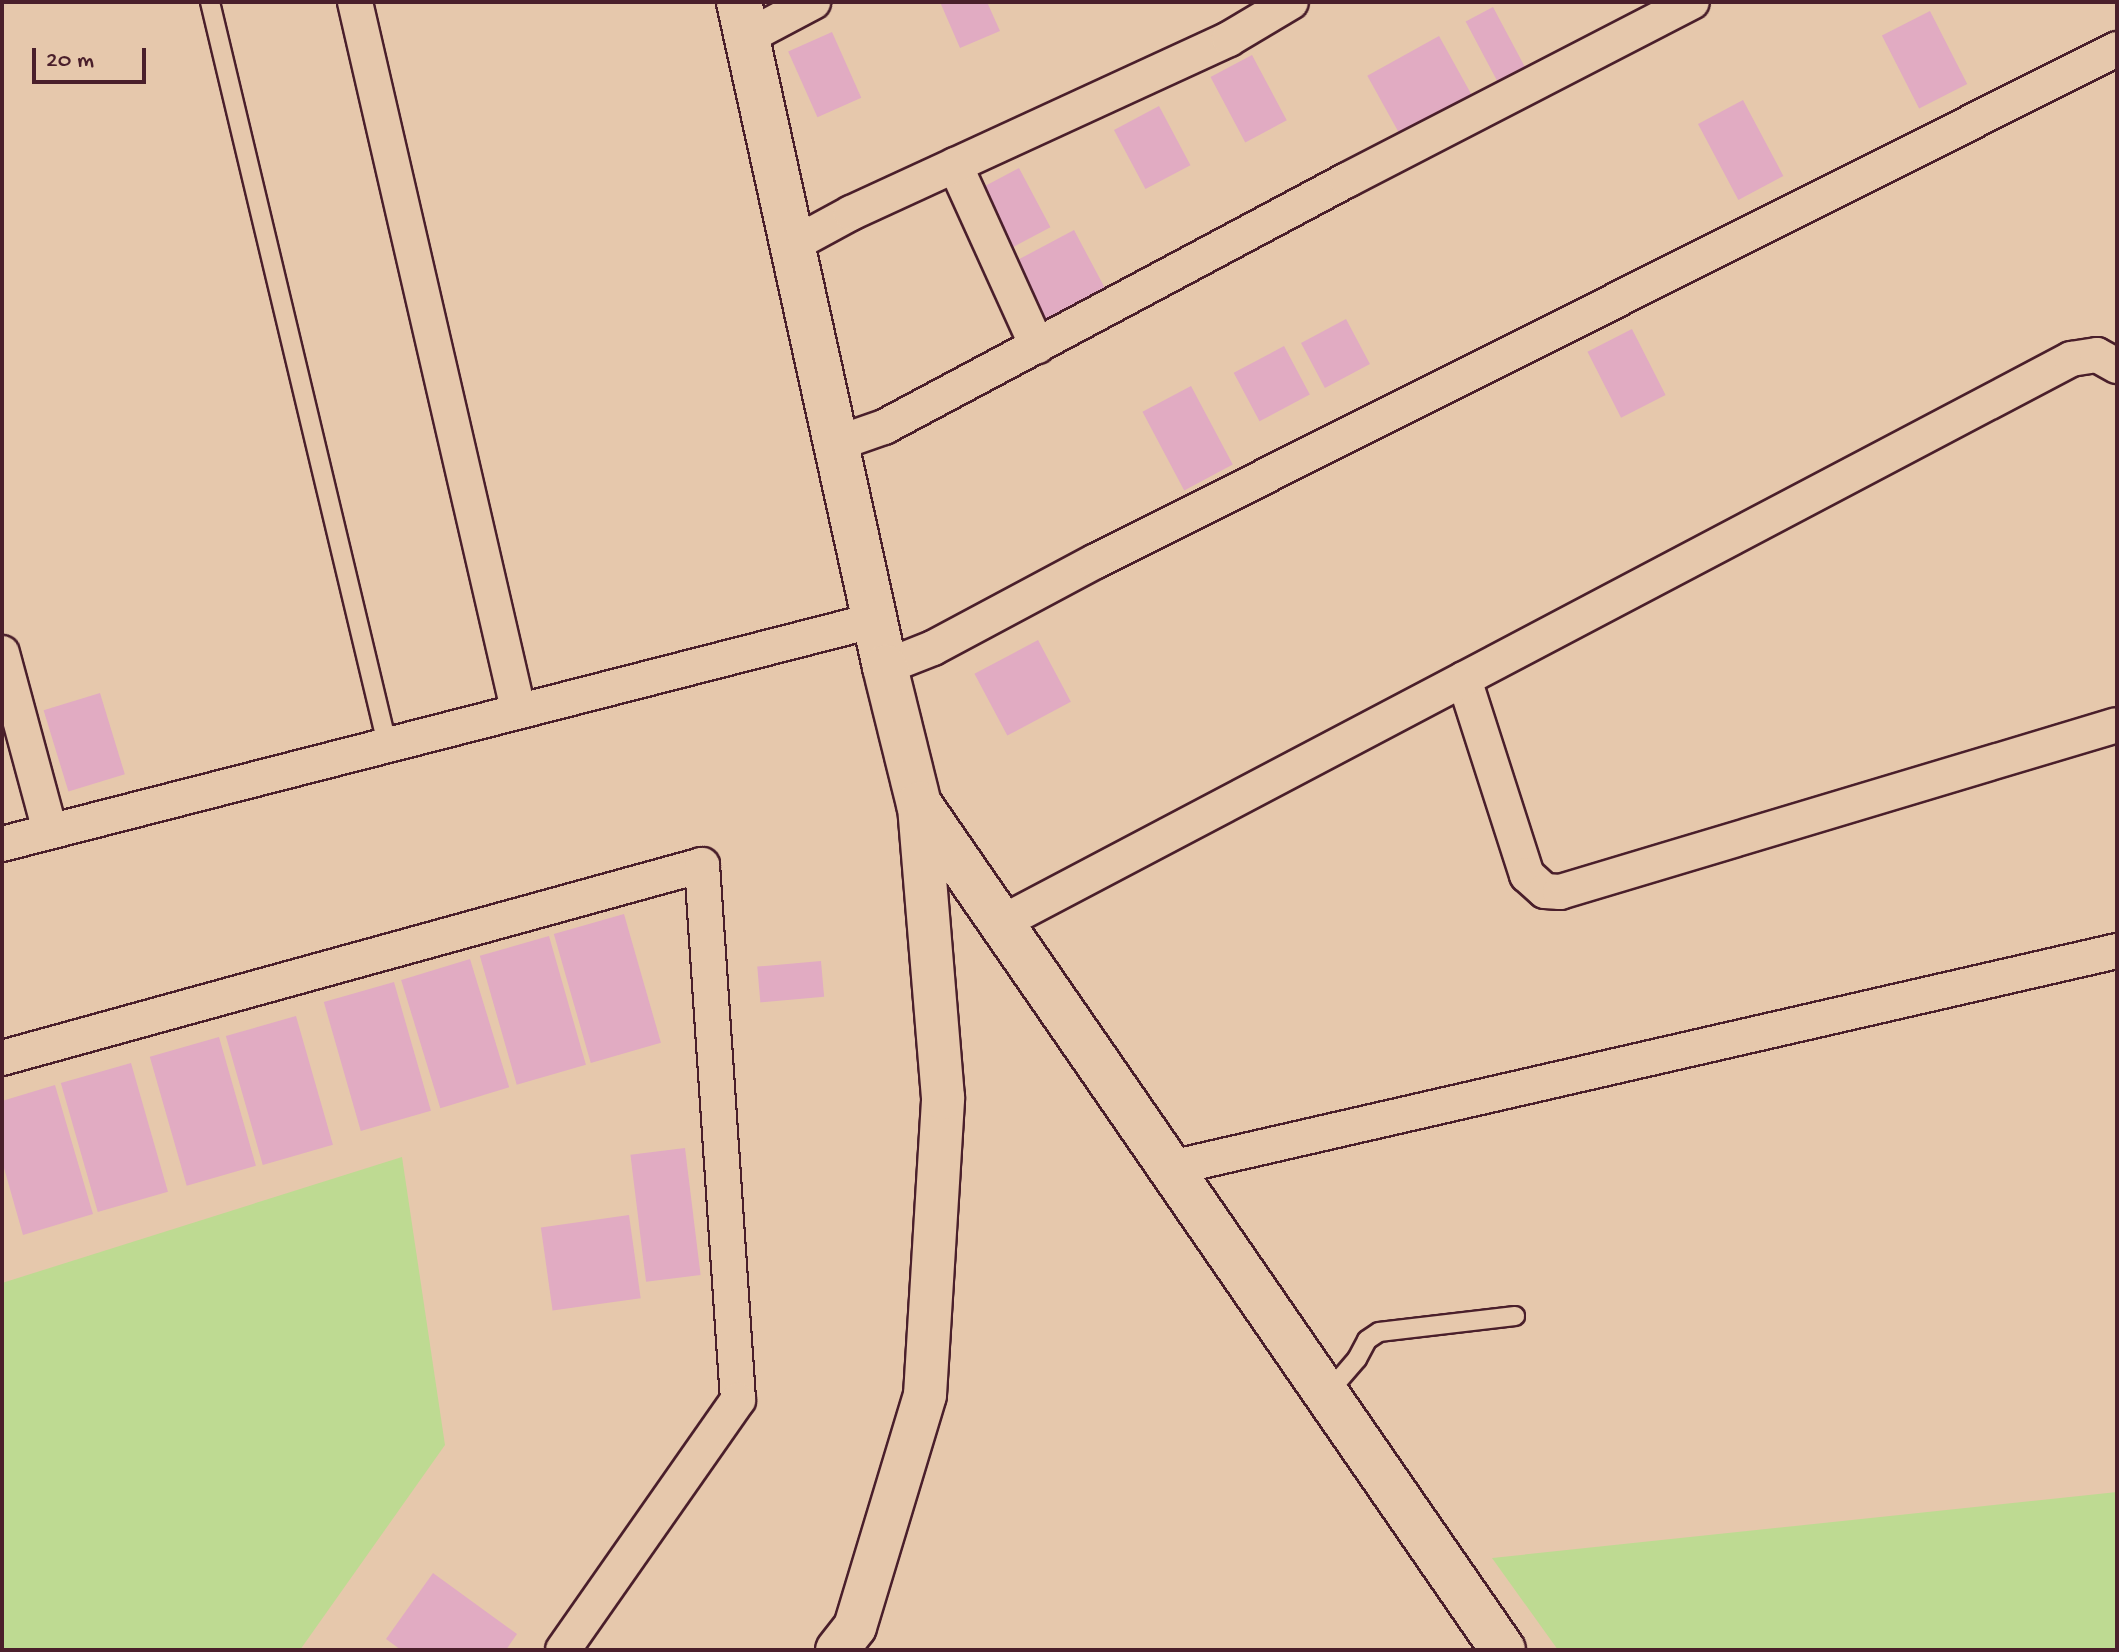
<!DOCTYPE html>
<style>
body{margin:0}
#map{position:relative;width:2119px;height:1652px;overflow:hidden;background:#e6c8ac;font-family:"Gochi Hand",sans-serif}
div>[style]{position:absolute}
.green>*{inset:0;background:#beda92}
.building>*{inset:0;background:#e1abc2;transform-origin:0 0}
.roads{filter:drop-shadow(2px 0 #4a1f2b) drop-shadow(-2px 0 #4a1f2b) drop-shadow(0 2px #4a1f2b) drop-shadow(0 -2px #4a1f2b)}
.service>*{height:18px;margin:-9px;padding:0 9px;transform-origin:9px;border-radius:9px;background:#e6c8ac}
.minor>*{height:34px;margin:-17px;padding:0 17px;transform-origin:17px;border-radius:17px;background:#e6c8ac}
.tertiary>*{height:42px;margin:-21px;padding:0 21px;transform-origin:21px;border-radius:21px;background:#e6c8ac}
.secondary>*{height:44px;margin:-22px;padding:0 22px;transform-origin:22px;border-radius:22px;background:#e6c8ac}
span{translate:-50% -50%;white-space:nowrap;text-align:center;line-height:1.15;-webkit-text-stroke:7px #e6c8ac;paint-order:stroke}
.frame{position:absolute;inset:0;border:4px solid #4a1f2b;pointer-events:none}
.scale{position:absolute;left:32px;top:48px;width:114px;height:36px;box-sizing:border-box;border:4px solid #4a1f2b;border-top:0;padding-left:10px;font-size:24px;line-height:28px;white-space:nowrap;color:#4a1f2b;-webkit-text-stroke:6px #e6c8ac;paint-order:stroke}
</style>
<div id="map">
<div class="green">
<div style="clip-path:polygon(402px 1157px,445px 1445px,300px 1650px,2px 1650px,2px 1283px)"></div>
<div style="clip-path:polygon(2117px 1492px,2117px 1650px,1558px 1650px,1492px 1558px)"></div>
</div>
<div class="building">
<div style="clip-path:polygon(940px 2px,987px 2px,1000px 31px,960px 48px)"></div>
<div style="left:1493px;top:7px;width:76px;height:31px;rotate:62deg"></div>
<div style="left:1930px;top:11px;width:82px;height:54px;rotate:63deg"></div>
<div style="left:832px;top:32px;width:72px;height:48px;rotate:66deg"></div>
<div style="left:1439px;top:36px;width:75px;height:82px;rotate:61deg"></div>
<div style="left:1252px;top:55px;width:74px;height:47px;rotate:62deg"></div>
<div style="left:1743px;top:100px;width:86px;height:51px;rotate:62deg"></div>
<div style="left:1159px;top:106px;width:67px;height:51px;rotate:62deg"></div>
<div style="left:1019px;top:168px;width:67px;height:47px;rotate:62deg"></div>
<div style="left:1074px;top:230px;width:74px;height:70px;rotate:62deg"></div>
<div style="left:1346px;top:319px;width:51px;height:51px;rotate:62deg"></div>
<div style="left:1632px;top:329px;width:74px;height:50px;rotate:63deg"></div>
<div style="left:1284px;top:346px;width:55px;height:57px;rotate:62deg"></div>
<div style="left:1191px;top:386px;width:89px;height:55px;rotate:62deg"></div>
<div style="left:1038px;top:640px;width:70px;height:72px;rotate:62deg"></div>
<div style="left:100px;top:693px;width:85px;height:59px;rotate:73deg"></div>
<div style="left:624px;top:914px;width:134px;height:73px;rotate:74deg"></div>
<div style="left:549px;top:936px;width:134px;height:72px;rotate:74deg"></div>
<div style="left:470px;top:959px;width:134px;height:72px;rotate:73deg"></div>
<div style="left:821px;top:961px;width:36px;height:64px;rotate:85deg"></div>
<div style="left:394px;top:982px;width:134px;height:73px;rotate:74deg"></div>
<div style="left:296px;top:1016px;width:134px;height:73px;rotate:74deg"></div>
<div style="left:219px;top:1037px;width:134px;height:72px;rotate:74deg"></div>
<div style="left:131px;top:1063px;width:134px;height:73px;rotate:74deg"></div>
<div style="clip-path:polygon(55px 1085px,93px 1214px,23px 1235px,2px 1161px,2px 1101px)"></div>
<div style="left:685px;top:1148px;width:128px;height:55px;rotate:83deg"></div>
<div style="left:629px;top:1215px;width:84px;height:89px;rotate:82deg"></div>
<div style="clip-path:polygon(433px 1573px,517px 1634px,506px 1650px,401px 1650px,386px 1639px)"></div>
</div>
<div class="roads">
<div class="service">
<div style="left:210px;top:2px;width:763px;rotate:76.58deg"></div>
<div style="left:1326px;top:1395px;width:48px;rotate:-49.3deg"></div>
<div style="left:1357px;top:1359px;width:21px;rotate:-62deg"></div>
<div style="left:1367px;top:1340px;width:14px;rotate:-34deg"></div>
<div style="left:1379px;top:1332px;width:137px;rotate:-6.7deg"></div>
</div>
<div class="minor">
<div style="left:355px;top:2px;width:726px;rotate:77.02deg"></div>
<div style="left:747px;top:37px;width:75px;rotate:-27.9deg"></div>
<div style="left:955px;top:165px;width:199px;rotate:65.6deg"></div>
<div style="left:794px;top:244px;width:65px;rotate:-28.5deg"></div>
<div style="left:851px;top:213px;width:416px;rotate:-24.7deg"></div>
<div style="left:1229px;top:39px;width:72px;rotate:-30.8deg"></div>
<div style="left:838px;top:443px;width:49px;rotate:-19.2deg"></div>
<div style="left:884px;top:427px;width:525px;rotate:-28.08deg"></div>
<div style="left:1347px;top:180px;width:388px;rotate:-27.3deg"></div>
<div style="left:2px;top:653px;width:184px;rotate:74.9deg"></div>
<div style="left:885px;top:667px;width:52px;rotate:-21.6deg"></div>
<div style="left:933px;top:648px;width:185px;rotate:-28.1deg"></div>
<div style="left:1096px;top:561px;width:1142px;rotate:-26.63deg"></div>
<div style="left:1464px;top:679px;width:206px;rotate:72.2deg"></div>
<div style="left:1527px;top:875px;width:24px;rotate:42deg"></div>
<div style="left:1545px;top:891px;width:15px;rotate:4deg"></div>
<div style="left:1560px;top:892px;width:581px;rotate:-16.69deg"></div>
<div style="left:2px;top:844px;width:902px;rotate:-14.38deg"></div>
<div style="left:1001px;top:923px;width:1210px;rotate:-27.79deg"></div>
<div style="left:2071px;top:359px;width:26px;rotate:-9deg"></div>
<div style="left:2097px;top:355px;width:23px;rotate:29deg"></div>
<div style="left:2px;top:1058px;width:726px;rotate:-15.41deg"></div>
<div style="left:702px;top:865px;width:536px;rotate:86.15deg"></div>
<div style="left:738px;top:1400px;width:305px;rotate:125deg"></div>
<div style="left:1171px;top:1168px;width:971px;rotate:-12.92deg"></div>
</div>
<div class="tertiary">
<div style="left:837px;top:1650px;width:29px;rotate:-52deg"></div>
<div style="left:855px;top:1627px;width:242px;rotate:-73.2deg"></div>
<div style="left:925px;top:1395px;width:298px;rotate:-86.5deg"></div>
<div style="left:943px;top:1098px;width:295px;rotate:-94.7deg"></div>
</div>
<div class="secondary">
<div style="left:739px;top:2px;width:681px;rotate:77.62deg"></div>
<div style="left:885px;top:667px;width:141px;rotate:76.1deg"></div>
<div style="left:919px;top:804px;width:1028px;rotate:55.38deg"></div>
</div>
</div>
<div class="frame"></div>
<div class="scale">20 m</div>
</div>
